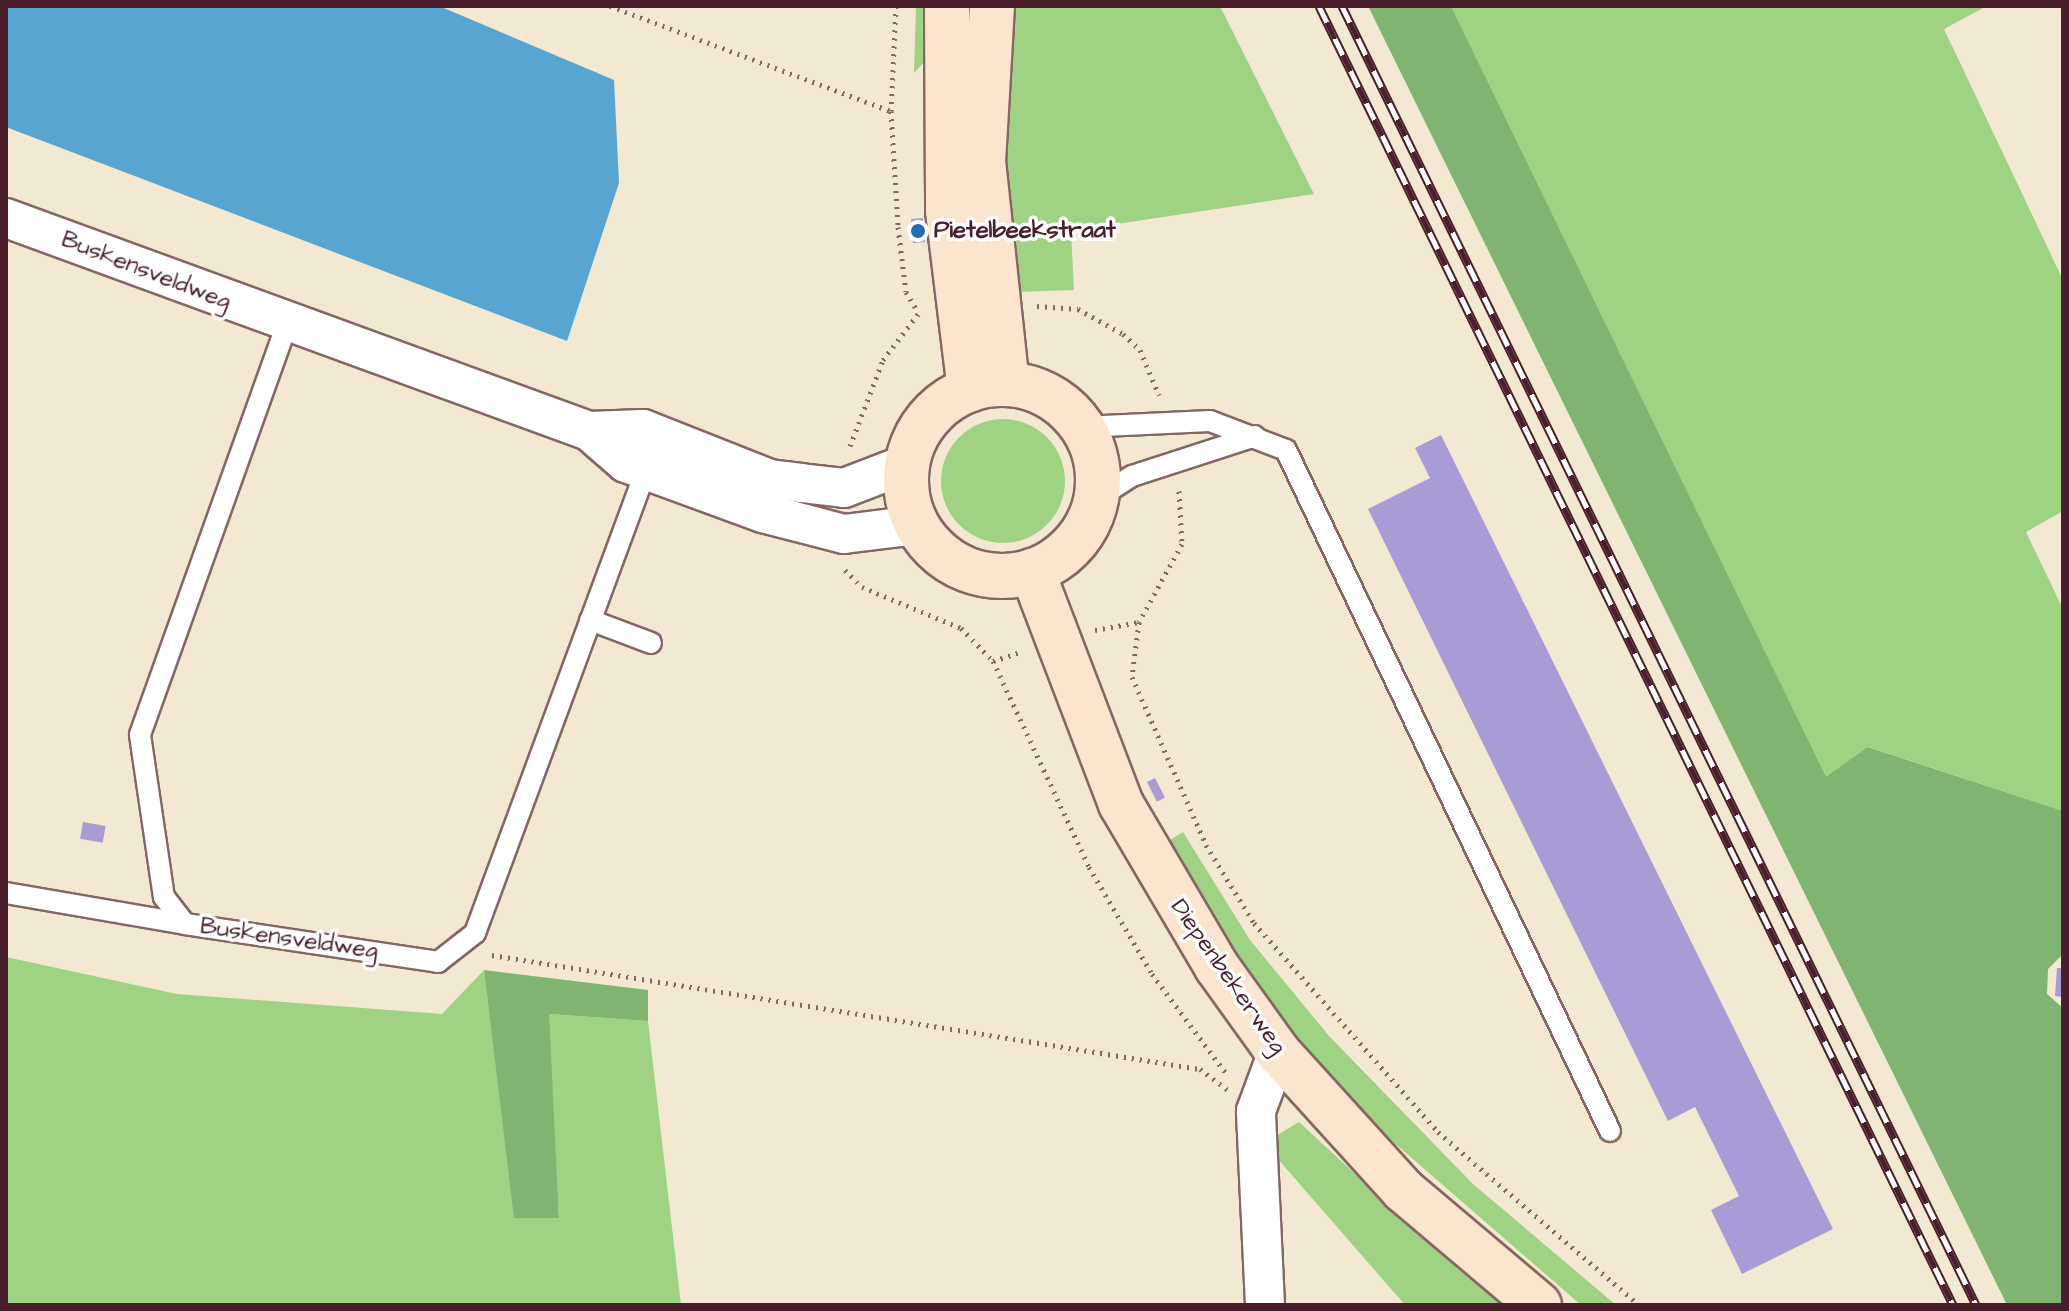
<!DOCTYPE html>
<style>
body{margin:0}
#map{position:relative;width:2069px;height:1311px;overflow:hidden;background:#f3e9d2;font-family:"Architects Daughter",sans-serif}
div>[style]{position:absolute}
.green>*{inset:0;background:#9fd383}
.round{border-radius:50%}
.forest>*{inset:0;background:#7fb571}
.water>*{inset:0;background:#58a5d1}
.building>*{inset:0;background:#a99bd5;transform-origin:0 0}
.path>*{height:5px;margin-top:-2.5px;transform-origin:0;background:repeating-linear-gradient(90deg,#856665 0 2px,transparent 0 8px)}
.roads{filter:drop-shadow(2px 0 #856665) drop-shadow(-2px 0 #856665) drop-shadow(0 2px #856665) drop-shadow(0 -2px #856665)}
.service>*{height:20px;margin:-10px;padding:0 10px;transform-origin:10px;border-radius:10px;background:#fff}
.minor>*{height:38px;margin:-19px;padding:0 19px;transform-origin:19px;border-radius:19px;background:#fff}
.secondary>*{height:44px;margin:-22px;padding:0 22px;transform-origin:22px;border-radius:22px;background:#fce5cf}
.secondary>.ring{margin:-22px;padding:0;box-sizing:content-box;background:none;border:44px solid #fce5cf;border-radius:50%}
.rail>*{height:9px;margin-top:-4.5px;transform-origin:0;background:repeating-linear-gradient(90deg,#fff 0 18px,#4a1f2b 0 36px);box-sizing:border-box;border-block:2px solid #4a1f2b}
.dots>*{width:22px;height:22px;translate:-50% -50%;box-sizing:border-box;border:4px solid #fff;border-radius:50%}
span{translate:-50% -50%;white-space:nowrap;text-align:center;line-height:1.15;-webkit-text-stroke:7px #fff;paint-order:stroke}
.poi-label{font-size:24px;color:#4a1f2b;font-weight:700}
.left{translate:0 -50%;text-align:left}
.street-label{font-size:24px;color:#4a1f2b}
.frame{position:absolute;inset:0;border:8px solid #4a1f2b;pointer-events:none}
</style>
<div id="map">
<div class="green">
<div style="clip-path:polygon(916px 6px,931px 6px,926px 60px,914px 73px)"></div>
<div style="clip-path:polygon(1015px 6px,1220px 6px,1314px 194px,1071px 231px,1074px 290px,1013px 292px,1004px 193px)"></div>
<div style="clip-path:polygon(1451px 6px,1987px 6px,1944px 29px,2063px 280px,2063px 511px,2026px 532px,2063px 609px,2063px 811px,1869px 747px,1826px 778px)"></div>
<div class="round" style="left:941px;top:419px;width:124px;height:124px"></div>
<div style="clip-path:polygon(1183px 832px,1250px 940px,1329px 1036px,1473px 1184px,1616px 1305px,1581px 1305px,1361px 1114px,1266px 1001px,1165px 843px)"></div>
<div style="clip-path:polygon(6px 957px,177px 994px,442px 1014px,484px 970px,515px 1218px,559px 1217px,548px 1014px,648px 1021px,681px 1305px,6px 1305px)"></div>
<div style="clip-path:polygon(1299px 1122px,1458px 1269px,1502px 1305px,1405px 1305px,1277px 1158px,1274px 1137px)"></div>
</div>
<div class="forest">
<div style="clip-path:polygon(1368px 6px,1451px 6px,1826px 777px,1868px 747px,2063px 811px,2063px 954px,2048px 969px,2047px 994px,2063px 1008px,2063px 1305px,2007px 1305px)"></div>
<div style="clip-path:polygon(484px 970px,648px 990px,648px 1021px,549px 1014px,559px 1218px,514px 1218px)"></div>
</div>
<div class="water">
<div style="clip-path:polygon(6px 6px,439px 6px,614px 80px,619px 183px,567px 341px,6px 127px)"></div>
</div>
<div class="building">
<div style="left:923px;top:218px;width:24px;height:12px;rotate:85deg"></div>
<div style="clip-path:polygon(1441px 435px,1833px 1229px,1742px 1274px,1711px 1210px,1739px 1196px,1695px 1107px,1668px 1121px,1368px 509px,1430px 478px,1415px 448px)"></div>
<div style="left:1155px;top:778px;width:22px;height:9px;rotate:63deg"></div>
<div style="left:83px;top:822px;width:23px;height:17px;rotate:10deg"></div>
<div style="clip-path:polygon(2057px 968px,2063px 968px,2063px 997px,2055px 996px)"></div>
</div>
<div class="path">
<div style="left:610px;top:6px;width:300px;rotate:20.5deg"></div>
<div style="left:896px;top:6px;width:105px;rotate:92.7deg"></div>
<div style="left:891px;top:111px;width:116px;rotate:86.5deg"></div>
<div style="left:898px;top:227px;width:65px;rotate:83deg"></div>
<div style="left:906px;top:292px;width:23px;rotate:59deg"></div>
<div style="left:1037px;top:306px;width:41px;rotate:4.2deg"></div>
<div style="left:1078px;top:309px;width:51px;rotate:29.1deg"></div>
<div style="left:1123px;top:334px;width:23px;rotate:43deg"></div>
<div style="left:1140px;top:350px;width:49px;rotate:67.1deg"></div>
<div style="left:850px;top:446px;width:92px;rotate:-69deg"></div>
<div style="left:883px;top:360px;width:58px;rotate:-52.7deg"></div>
<div style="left:1179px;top:491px;width:53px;rotate:86.8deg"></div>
<div style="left:1182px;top:544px;width:89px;rotate:118.9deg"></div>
<div style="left:1139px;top:622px;width:55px;rotate:97.3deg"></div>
<div style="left:1132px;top:677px;width:184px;rotate:66.2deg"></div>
<div style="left:1206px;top:845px;width:92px;rotate:58.4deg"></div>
<div style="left:1254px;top:923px;width:278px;rotate:48.6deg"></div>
<div style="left:1438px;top:1132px;width:265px;rotate:40.7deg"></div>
<div style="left:845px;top:570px;width:24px;rotate:45deg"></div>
<div style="left:862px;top:587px;width:107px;rotate:22.5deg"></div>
<div style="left:961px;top:628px;width:46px;rotate:45.9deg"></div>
<div style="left:993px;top:661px;width:28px;rotate:-18deg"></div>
<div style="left:1095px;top:630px;width:45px;rotate:-10.3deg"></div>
<div style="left:993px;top:661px;width:227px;rotate:65deg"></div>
<div style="left:1089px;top:867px;width:124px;rotate:59.5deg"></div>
<div style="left:1152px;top:974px;width:127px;rotate:53.3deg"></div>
<div style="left:492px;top:955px;width:717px;rotate:9.15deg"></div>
<div style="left:1200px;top:1069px;width:34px;rotate:37deg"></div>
</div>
<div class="roads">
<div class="service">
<div style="left:287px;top:324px;width:436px;rotate:109.7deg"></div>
<div style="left:140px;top:735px;width:164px;rotate:81.6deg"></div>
<div style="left:164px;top:897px;width:34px;rotate:52deg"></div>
<div style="left:185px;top:924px;width:256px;rotate:8.5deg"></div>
<div style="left:438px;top:962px;width:47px;rotate:-38.1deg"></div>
<div style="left:475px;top:933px;width:502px;rotate:-69.72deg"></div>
<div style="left:1082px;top:427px;width:128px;rotate:-2.7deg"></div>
<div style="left:1210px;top:421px;width:81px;rotate:20.9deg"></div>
<div style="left:1286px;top:450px;width:754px;rotate:64.56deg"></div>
<div style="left:1096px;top:499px;width:43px;rotate:-32.6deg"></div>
<div style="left:1132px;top:476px;width:129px;rotate:-18deg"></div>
<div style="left:590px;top:620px;width:65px;rotate:20.7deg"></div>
<div style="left:6px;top:893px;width:182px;rotate:9.8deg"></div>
</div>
<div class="minor">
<div style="left:6px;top:218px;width:621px;rotate:20.07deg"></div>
<div style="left:589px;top:431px;width:54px;rotate:-2.1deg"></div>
<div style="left:643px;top:429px;width:136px;rotate:21.5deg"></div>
<div style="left:770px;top:479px;width:31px;rotate:7deg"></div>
<div style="left:801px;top:483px;width:43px;rotate:6.6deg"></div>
<div style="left:844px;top:488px;width:67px;rotate:-20.9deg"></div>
<div style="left:589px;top:431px;width:49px;rotate:40.9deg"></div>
<div style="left:626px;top:463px;width:146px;rotate:20.1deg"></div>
<div style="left:763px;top:513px;width:84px;rotate:14.5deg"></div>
<div style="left:844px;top:534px;width:74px;rotate:-7deg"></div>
<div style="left:1265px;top:1305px;width:194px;rotate:-92.7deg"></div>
<div style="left:1256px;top:1111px;width:63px;rotate:-69.6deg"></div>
</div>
<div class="secondary">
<div style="left:947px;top:6px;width:205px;rotate:89.7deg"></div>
<div style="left:948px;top:211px;width:180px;rotate:83deg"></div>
<div style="left:992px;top:6px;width:155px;rotate:93.3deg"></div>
<div style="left:983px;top:161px;width:224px;rotate:83.9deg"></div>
<div class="ring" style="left:906px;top:384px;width:148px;height:148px"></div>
<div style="left:1032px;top:571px;width:249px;rotate:69.1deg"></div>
<div style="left:1121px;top:804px;width:189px;rotate:59.5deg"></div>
<div style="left:1217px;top:967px;width:105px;rotate:54.3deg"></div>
<div style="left:1278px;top:1052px;width:186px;rotate:47.8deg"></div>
<div style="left:1403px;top:1190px;width:178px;rotate:40.2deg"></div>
</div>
</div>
<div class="rail">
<div style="left:1319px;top:6px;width:1445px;rotate:63.98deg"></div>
<div style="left:1342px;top:6px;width:1445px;rotate:63.98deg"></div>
</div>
<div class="dots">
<div style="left:918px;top:231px;background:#1f6fb2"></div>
</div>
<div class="poi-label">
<span class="left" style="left:934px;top:231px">Pietelbeekstraat</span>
</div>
<div class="street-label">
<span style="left:146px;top:271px;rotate:21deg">Buskensveldweg</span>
<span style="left:289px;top:939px;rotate:8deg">Buskensveldweg</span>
<span style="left:1228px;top:977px;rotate:55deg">Diepenbekerweg</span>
</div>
<div class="frame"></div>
</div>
